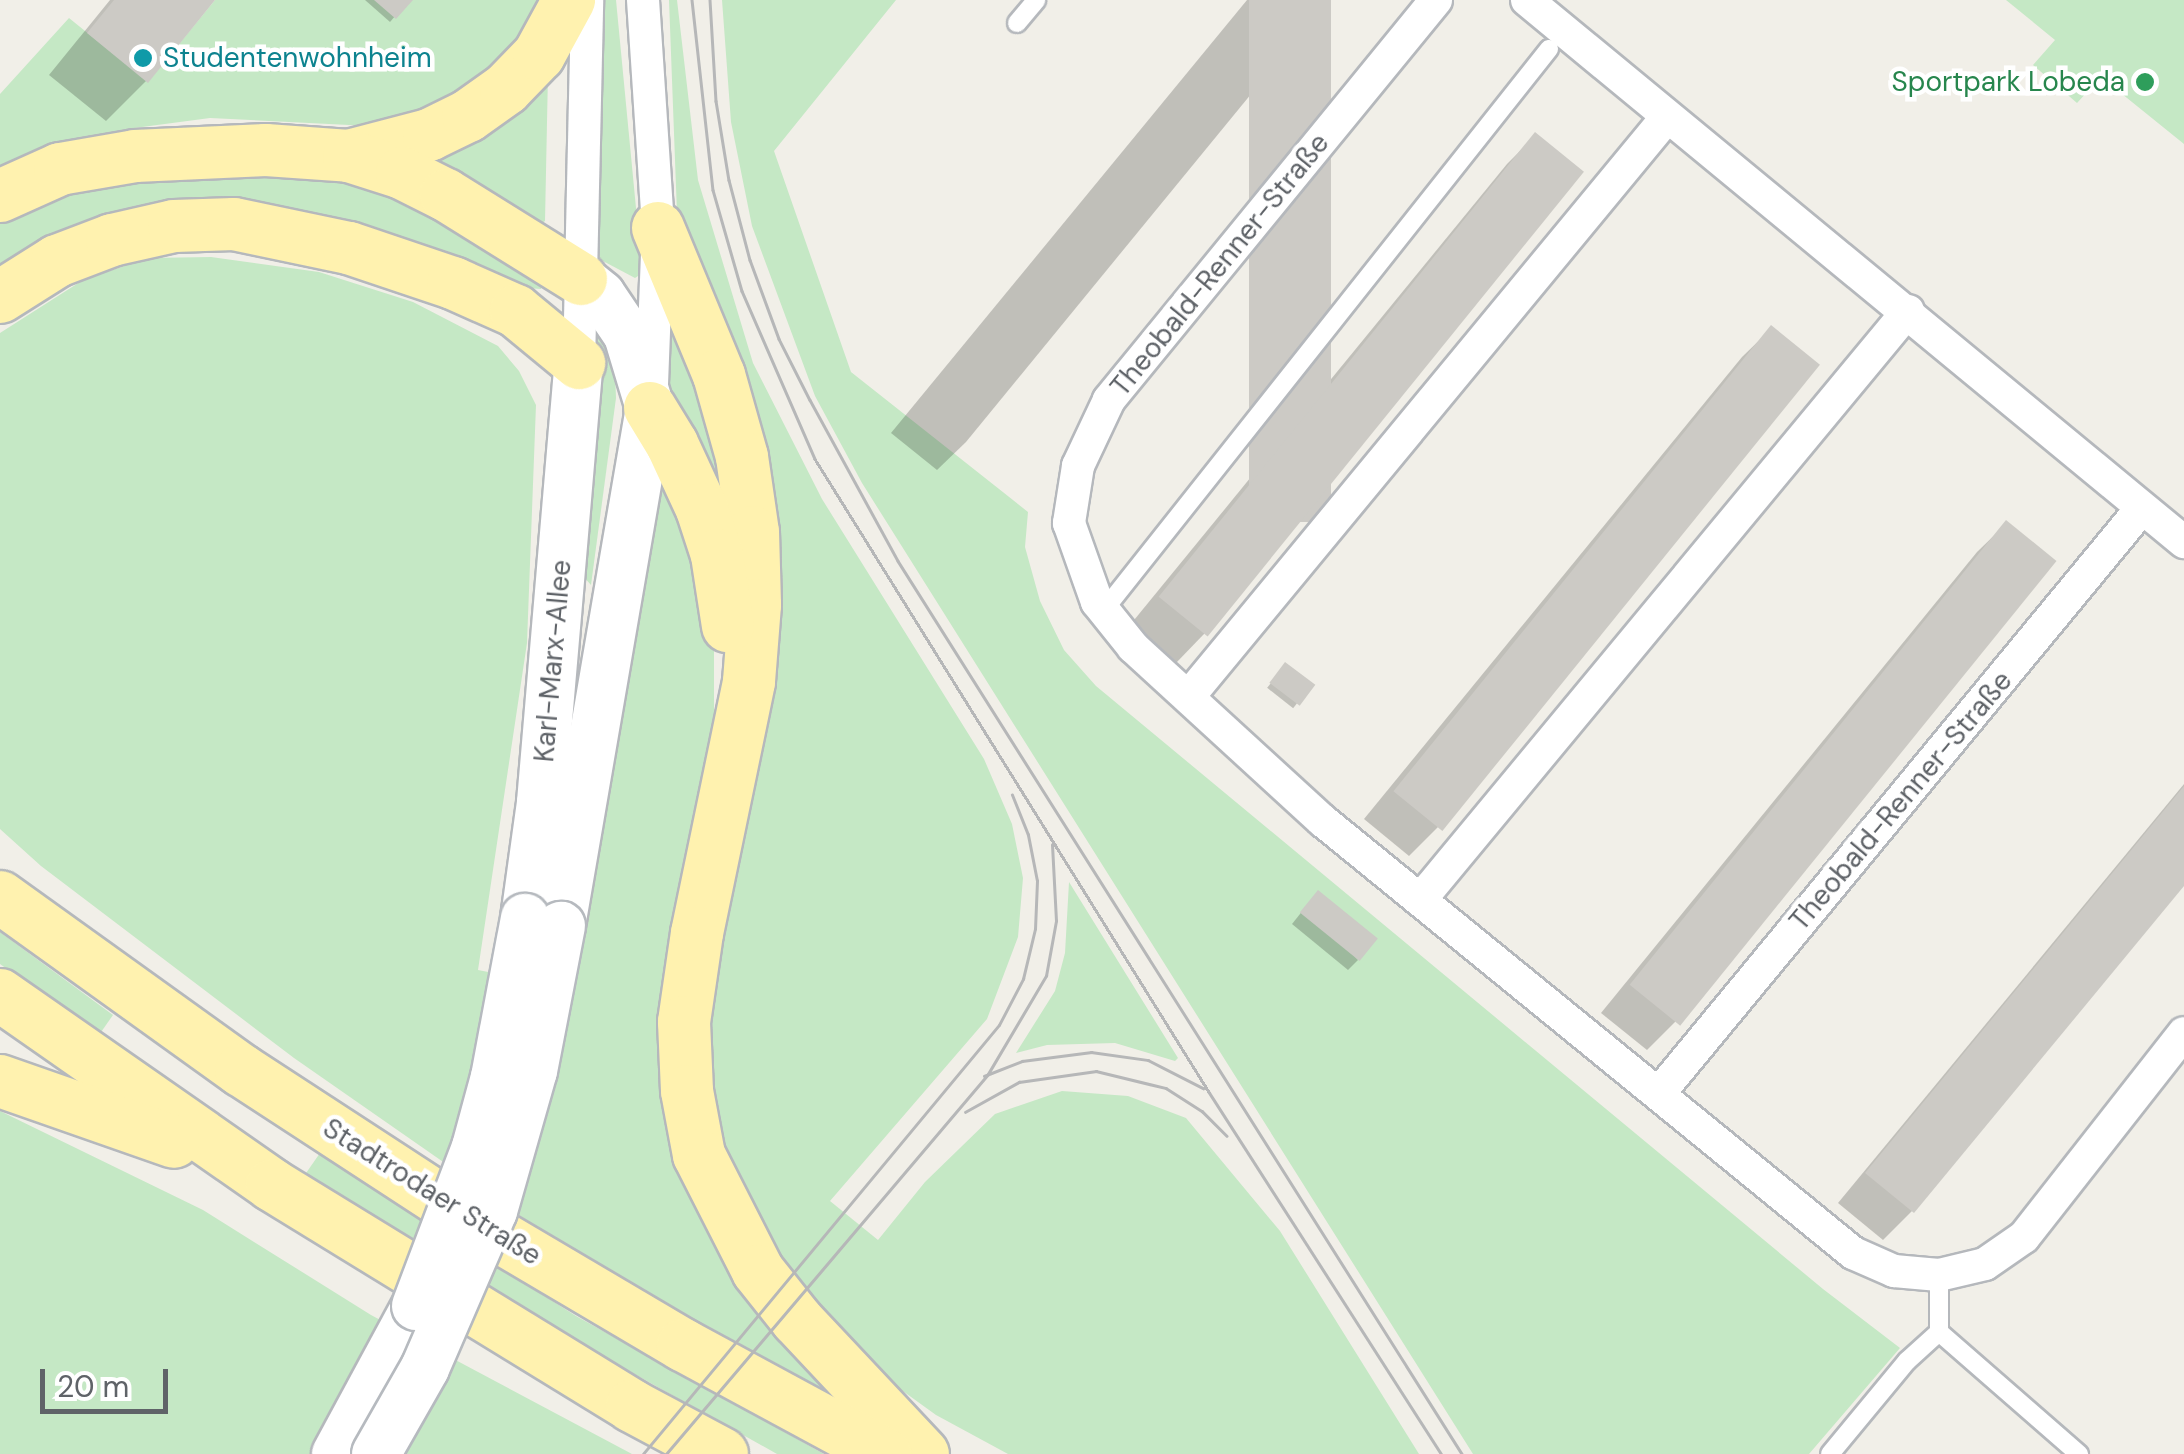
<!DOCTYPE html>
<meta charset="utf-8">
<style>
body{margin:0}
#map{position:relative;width:2184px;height:1454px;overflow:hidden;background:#f1efe8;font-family:"DM Sans",sans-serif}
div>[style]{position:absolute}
.green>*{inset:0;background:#c5e8c5}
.shadow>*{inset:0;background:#0003;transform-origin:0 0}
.building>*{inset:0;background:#cccac5;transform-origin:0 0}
.roads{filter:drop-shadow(2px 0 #b5b8bc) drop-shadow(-2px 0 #b5b8bc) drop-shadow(0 2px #b5b8bc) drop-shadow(0 -2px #b5b8bc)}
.lane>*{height:18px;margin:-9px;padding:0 9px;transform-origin:9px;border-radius:9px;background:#fff}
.street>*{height:32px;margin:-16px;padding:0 16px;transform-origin:16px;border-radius:16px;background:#fff}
.secondary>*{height:48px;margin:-24px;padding:0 24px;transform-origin:24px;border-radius:24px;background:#fff}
.primary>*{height:52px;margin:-26px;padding:0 26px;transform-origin:26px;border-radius:26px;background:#fff2af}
.tram>*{height:2.5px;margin:-1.25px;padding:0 1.25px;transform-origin:1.25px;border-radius:1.25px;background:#b6b7b8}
.bridges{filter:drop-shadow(2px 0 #b6babf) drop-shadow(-2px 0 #b6babf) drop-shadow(0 2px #b6babf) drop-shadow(0 -2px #b6babf)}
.secondary-bridge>*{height:48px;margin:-24px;padding:0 24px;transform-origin:24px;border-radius:24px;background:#fff}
.dots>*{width:28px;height:28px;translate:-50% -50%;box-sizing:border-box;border:5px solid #fff;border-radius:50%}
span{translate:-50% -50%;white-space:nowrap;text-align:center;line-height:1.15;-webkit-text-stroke:9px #fff;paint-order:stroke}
.culture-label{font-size:28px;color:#0d838f}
.left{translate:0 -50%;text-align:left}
.leisure-label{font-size:28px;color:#27864d}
.right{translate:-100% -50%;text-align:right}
.street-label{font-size:28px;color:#5f6368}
.scale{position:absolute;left:40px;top:1369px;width:128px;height:45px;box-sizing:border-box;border:5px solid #5f6368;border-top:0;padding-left:12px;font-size:30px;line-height:35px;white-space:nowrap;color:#5f6368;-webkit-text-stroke:8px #fff;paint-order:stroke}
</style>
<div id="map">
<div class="green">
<div style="clip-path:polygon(215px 0,543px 0,530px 24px,489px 75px,444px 106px,389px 127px,210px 118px,127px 129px,35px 153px,0 171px,0 94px,69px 18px,148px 82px)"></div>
<div style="clip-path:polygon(604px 0,616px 0,641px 260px,641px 274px,635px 278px,601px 260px,596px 248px)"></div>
<div style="clip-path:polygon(669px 0,677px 0,698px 180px,753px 363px,822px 499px,984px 759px,1012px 824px,1023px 878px,1018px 937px,987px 1019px,830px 1201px,878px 1240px,925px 1182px,995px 1114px,1062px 1091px,1128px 1096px,1186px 1118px,1280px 1231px,1419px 1454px,1008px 1454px,936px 1415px,882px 1376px,774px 1259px,709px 1121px,703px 1003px,765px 660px,678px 240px)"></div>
<div style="clip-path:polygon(722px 0,896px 0,774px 151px,851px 372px,1028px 512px,1025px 547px,1040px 601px,1064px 650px,1096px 686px,1823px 1289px,1900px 1348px,1809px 1454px,1473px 1454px,862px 483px,815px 396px,752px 226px,731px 122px)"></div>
<div style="clip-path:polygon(2006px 0,2184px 0,2184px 144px,2101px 77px,2077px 103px,2033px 65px,2055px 40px)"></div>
<div style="clip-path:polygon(548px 73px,545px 221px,539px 225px,409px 157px)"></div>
<div style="clip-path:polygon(321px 175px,383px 186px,542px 277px,541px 289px,526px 288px,385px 233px,251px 199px,133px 207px,64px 232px,0 266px,0 223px,49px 197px,120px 177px)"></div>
<div style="clip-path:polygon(211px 257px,319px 272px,413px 302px,498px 346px,519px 371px,536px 405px,527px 643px,478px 970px,574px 989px,595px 824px,660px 451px,714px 616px,714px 721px,668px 1041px,828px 1379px,818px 1394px,555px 1240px,294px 1058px,41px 866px,0 829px,0 333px,83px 280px,148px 258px)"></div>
<div style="clip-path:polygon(671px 319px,684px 320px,727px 504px,666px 396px)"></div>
<div style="clip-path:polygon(599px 327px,615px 373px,616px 398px,591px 585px,582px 575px,593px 328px)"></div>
<div style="clip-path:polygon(1069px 882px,1178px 1058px,1175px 1061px,1115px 1043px,1047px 1045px,1016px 1053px,1055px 991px,1065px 953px)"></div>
<div style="clip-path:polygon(0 932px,113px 1015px,99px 1035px,0 964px)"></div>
<div style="clip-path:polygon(0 1111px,203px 1210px,371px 1315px,632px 1454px,0 1454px)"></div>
<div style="clip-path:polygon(320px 1153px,576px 1316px,824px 1454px,777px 1454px,565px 1335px,304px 1176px)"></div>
</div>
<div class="shadow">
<div style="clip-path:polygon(110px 0,212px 0,146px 81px,106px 121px,49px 75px)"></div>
<div style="clip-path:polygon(365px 0,409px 0,390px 22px)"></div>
<div style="clip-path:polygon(1247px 0,1328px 0,966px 442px,937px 470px,891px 433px)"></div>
<div style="clip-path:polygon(1535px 136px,1204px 634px,1176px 663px,1130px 625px,1507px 164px)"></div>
<div style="clip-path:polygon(1771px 329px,1438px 827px,1409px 856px,1364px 819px,1742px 357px)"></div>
<div style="clip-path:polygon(2006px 524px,1675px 1022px,1647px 1050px,1601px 1013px,1977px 552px)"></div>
<div style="left:1285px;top:665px;width:33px;height:29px;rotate:38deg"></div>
<div style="clip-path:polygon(2184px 784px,2184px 881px,1912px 1211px,1883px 1240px,1838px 1203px)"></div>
<div style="clip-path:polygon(1308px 904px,1358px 960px,1348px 970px,1292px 924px)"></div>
</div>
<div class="building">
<div style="clip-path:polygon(114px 0,215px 0,148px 83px,87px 33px)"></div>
<div style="clip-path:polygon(374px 0,413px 0,396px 19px)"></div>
<div style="left:1249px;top:0;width:82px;height:522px"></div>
<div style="left:1535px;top:132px;width:63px;height:598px;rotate:39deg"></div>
<div style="left:1771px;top:325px;width:63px;height:600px;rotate:39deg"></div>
<div style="left:2006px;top:520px;width:65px;height:598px;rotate:39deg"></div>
<div style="left:1285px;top:662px;width:38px;height:26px;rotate:37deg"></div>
<div style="clip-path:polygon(2184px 786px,2184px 886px,1914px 1213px,1865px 1173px)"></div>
<div style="left:1318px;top:890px;width:77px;height:29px;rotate:39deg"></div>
</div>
<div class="roads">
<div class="lane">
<div style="left:1017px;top:23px;width:30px;rotate:-50deg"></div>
<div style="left:1104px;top:610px;width:716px;rotate:-51.58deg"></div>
<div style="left:1939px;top:1275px;width:57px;rotate:90deg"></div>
<div style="left:1939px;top:1332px;width:186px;rotate:41.1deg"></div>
<div style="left:1830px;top:1454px;width:121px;rotate:-50.4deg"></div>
<div style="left:1907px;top:1361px;width:43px;rotate:-42.2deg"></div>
</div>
<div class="street">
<div style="left:643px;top:0;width:228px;rotate:86.2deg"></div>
<div style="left:658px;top:228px;width:156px;rotate:92.2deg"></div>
<div style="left:1436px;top:0;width:517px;rotate:129.27deg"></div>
<div style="left:1109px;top:400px;width:73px;rotate:115.2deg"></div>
<div style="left:1078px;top:466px;width:58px;rotate:99deg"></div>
<div style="left:1069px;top:523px;width:84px;rotate:70.5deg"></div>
<div style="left:1097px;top:602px;width:58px;rotate:51.3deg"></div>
<div style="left:1133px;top:647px;width:258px;rotate:42.5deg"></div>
<div style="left:1323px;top:821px;width:684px;rotate:39.18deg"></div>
<div style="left:1853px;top:1253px;width:45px;rotate:23.7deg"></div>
<div style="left:1894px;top:1271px;width:45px;rotate:5.1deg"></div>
<div style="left:1939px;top:1275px;width:47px;rotate:-13.4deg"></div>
<div style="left:1985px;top:1264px;width:47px;rotate:-34.7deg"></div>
<div style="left:2024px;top:1237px;width:259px;rotate:-51.9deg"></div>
<div style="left:1527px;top:0;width:852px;rotate:39.52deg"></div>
<div style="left:579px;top:363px;width:363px;rotate:-88.7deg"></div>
<div style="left:1189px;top:696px;width:751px;rotate:-50.46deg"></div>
<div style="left:1420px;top:900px;width:765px;rotate:-50.36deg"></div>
<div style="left:1660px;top:1092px;width:757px;rotate:-50.47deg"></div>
</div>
<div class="secondary">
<div style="left:525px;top:918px;width:117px;rotate:-82.1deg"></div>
<div style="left:541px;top:802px;width:441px;rotate:-85.1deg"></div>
<div style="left:561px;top:926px;width:526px;rotate:-80.25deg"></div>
<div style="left:650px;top:408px;width:76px;rotate:-106.8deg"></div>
<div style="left:628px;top:335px;width:48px;rotate:-124deg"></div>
<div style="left:601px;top:295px;width:26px;rotate:-141deg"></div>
<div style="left:336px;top:1454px;width:168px;rotate:-61.6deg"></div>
</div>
<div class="primary">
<div style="left:349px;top:156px;width:83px;rotate:-14.7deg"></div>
<div style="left:429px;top:135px;width:43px;rotate:-26deg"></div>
<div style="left:468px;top:116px;width:47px;rotate:-35.4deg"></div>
<div style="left:506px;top:89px;width:47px;rotate:-45.9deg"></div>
<div style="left:539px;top:55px;width:63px;rotate:-61.4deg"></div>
<div style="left:0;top:196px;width:66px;rotate:-24.2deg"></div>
<div style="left:60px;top:169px;width:76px;rotate:-9.8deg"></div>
<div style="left:135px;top:156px;width:131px;rotate:-2.6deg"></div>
<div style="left:266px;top:150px;width:83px;rotate:4.1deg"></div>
<div style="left:349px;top:156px;width:56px;rotate:17.8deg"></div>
<div style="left:402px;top:173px;width:49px;rotate:26.6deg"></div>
<div style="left:446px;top:195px;width:159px;rotate:31.9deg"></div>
<div style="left:658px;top:228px;width:159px;rotate:67.5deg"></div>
<div style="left:719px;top:375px;width:85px;rotate:74.3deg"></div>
<div style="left:742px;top:457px;width:76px;rotate:81.7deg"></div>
<div style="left:753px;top:532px;width:73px;rotate:88.4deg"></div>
<div style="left:755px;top:605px;width:77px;rotate:94.5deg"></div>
<div style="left:749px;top:682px;width:256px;rotate:101.7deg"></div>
<div style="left:697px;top:933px;width:90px;rotate:98.3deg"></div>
<div style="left:684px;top:1022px;width:69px;rotate:87.5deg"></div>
<div style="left:687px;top:1091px;width:65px;rotate:79.4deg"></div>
<div style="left:699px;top:1155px;width:130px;rotate:63deg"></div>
<div style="left:758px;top:1271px;width:63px;rotate:51.5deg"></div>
<div style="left:797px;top:1320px;width:184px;rotate:46.8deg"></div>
<div style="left:0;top:297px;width:67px;rotate:-32.3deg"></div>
<div style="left:57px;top:261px;width:59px;rotate:-20.9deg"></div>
<div style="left:112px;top:240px;width:64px;rotate:-12.7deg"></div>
<div style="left:174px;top:226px;width:60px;rotate:-1.9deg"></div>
<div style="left:234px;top:224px;width:117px;rotate:11.8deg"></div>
<div style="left:349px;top:248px;width:110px;rotate:18.6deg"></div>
<div style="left:453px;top:283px;width:69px;rotate:24deg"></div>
<div style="left:516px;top:311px;width:82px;rotate:39.5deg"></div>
<div style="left:650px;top:408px;width:42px;rotate:58.6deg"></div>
<div style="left:672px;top:444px;width:72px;rotate:65.2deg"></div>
<div style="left:702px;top:509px;width:48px;rotate:71.9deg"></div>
<div style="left:717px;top:555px;width:72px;rotate:81.2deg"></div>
<div style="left:0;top:897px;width:297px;rotate:35.7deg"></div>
<div style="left:241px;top:1070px;width:271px;rotate:33.1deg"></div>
<div style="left:468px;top:1218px;width:250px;rotate:30.6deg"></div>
<div style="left:683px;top:1345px;width:230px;rotate:28.4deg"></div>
<div style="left:0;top:995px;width:332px;rotate:34.9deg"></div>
<div style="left:272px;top:1185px;width:422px;rotate:31.5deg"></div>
<div style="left:632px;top:1406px;width:102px;rotate:28.1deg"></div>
<div style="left:0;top:1081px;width:184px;rotate:19.3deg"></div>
</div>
</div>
<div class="tram">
<div style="left:692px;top:0;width:191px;rotate:83.7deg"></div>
<div style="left:713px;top:190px;width:105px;rotate:74deg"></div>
<div style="left:742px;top:291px;width:183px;rotate:66.5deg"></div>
<div style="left:815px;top:459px;width:746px;rotate:58.1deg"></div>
<div style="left:1209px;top:1092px;width:430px;rotate:57.3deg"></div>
<div style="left:710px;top:0;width:101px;rotate:86.6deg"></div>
<div style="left:716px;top:101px;width:80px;rotate:80.7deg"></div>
<div style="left:729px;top:180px;width:83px;rotate:75.3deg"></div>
<div style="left:750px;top:260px;width:84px;rotate:69.8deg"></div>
<div style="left:779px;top:339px;width:68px;rotate:63.1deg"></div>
<div style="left:810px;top:400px;width:183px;rotate:61.3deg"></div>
<div style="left:898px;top:561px;width:1056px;rotate:57.72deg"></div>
<div style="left:984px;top:1076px;width:41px;rotate:-21.5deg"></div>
<div style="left:1022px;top:1061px;width:70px;rotate:-7.4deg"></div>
<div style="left:1091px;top:1052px;width:58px;rotate:8deg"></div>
<div style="left:1148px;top:1060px;width:62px;rotate:27deg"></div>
<div style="left:965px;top:1112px;width:62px;rotate:-29.1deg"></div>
<div style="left:1019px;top:1082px;width:78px;rotate:-8.1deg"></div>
<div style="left:1096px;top:1071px;width:72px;rotate:13.7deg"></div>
<div style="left:1166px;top:1088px;width:43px;rotate:32.6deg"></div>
<div style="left:1202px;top:1111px;width:35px;rotate:45deg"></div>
<div style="left:643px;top:1454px;width:557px;rotate:-50.31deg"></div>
<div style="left:999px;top:1025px;width:52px;rotate:-62.4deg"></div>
<div style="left:1023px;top:979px;width:51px;rotate:-76.5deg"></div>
<div style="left:1035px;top:929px;width:48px;rotate:-87.6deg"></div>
<div style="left:1037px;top:881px;width:47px;rotate:-101.1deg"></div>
<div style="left:1028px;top:835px;width:43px;rotate:-111.8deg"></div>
<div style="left:666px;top:1454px;width:498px;rotate:-49.7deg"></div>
<div style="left:988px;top:1074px;width:114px;rotate:-59.4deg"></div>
<div style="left:1046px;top:976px;width:56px;rotate:-79.7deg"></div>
<div style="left:1056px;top:921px;width:76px;rotate:-93deg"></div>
</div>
<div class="bridges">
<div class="secondary-bridge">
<div style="left:416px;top:1306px;width:170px;rotate:-69.3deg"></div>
<div style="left:476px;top:1147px;width:73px;rotate:-74.8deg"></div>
<div style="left:495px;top:1077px;width:162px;rotate:-79.3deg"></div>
<div style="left:376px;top:1454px;width:99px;rotate:-60.3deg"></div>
<div style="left:425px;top:1368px;width:171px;rotate:-66.6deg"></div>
<div style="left:493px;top:1211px;width:146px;rotate:-74.1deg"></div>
<div style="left:533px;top:1071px;width:148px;rotate:-79.1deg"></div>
</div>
</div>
<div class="dots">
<div style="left:143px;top:58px;background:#0f9aa8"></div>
<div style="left:2145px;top:82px;background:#2e9e5b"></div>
</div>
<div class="culture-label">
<span class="left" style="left:163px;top:58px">Studentenwohnheim</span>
</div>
<div class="leisure-label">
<span class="right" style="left:2125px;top:82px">Sportpark Lobeda</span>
</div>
<div class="street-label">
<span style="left:1220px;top:265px;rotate:-51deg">Theobald-Renner-Straße</span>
<span style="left:553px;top:661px;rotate:-85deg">Karl-Marx-Allee</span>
<span style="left:1901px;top:801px;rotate:-50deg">Theobald-Renner-Straße</span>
<span style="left:432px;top:1192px;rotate:32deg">Stadtrodaer Straße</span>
</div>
<div class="scale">20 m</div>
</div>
